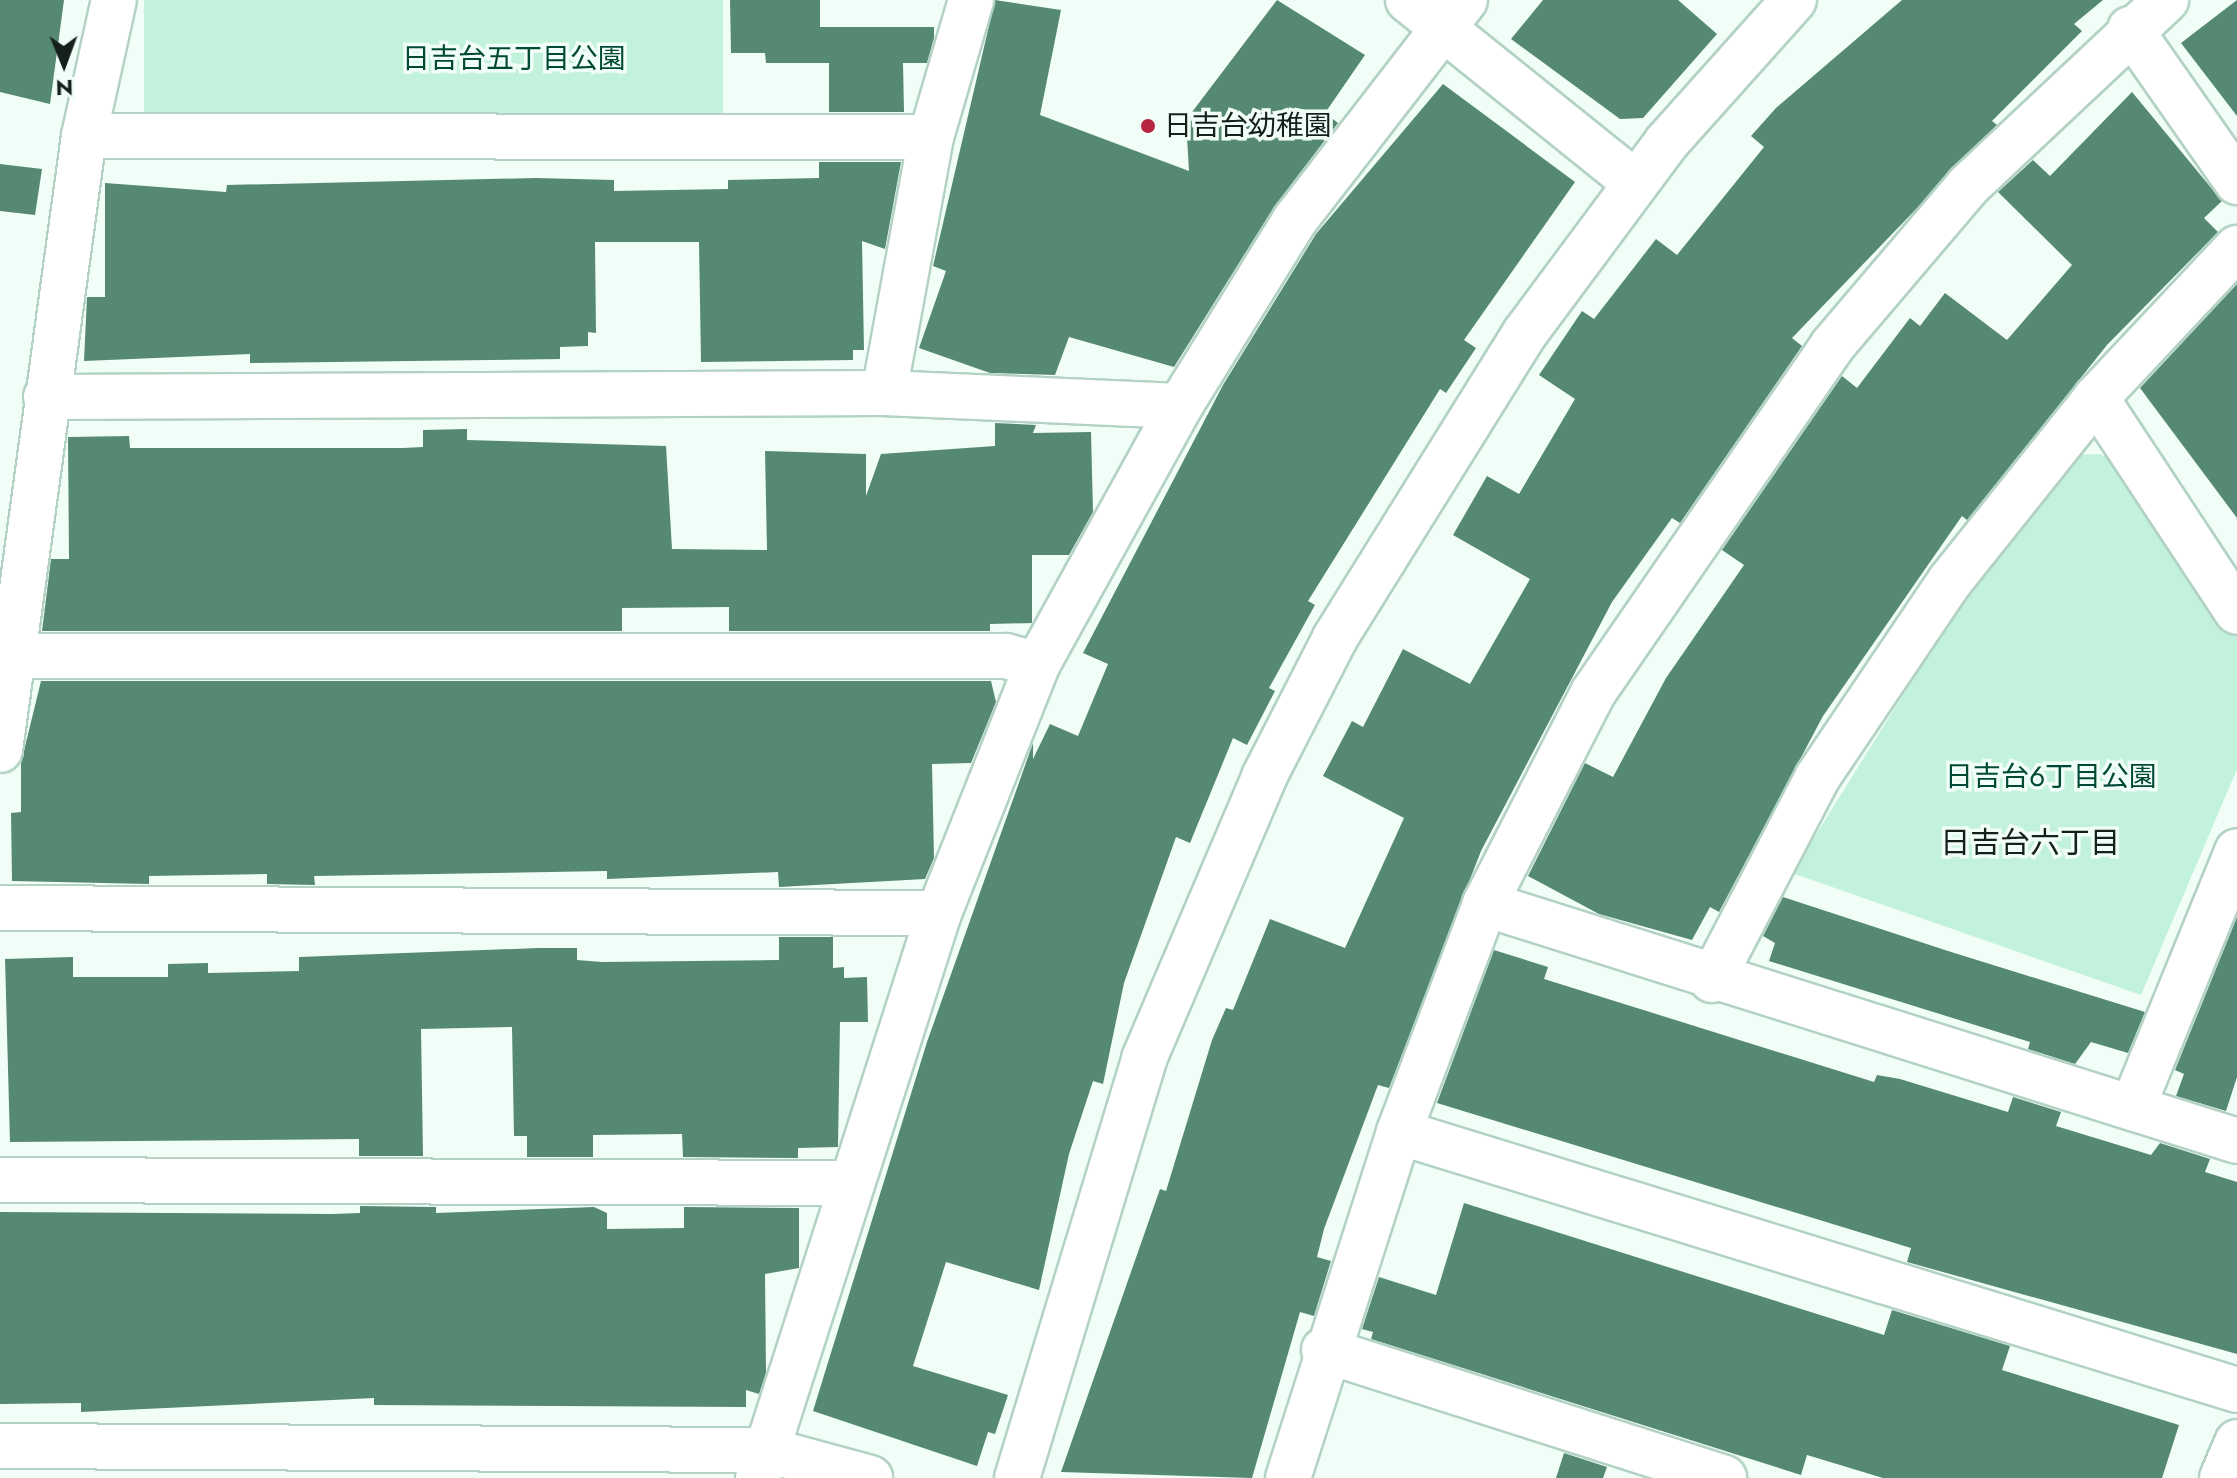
<!DOCTYPE html>
<meta charset="utf-8">
<style>
body{margin:0}
#map{position:relative;width:2237px;height:1478px;overflow:hidden;background:#f1fdf7;font-family:Jost,"Noto Sans JP",sans-serif}
div>[style]{position:absolute}
.green>*{inset:0;background:#c2f1dc;transform-origin:0 0}
.building>*{inset:0;background:#558973}
.roads{filter:drop-shadow(2px 0 #b3d2c4) drop-shadow(-2px 0 #b3d2c4) drop-shadow(0 2px #b3d2c4) drop-shadow(0 -2px #b3d2c4)}
.minor>*{height:44px;margin:-22px;padding:0 22px;transform-origin:22px;border-radius:22px;background:#fff}
.dots>*{width:22px;height:22px;translate:-50% -50%;box-sizing:border-box;border:4px solid #f1fdf7;border-radius:50%}
span{translate:-50% -50%;white-space:nowrap;text-align:center;line-height:1.15;-webkit-text-stroke:7px #f1fdf7;paint-order:stroke}
.park-label{font-size:28px;color:#004934}
.poi-label{font-size:28px;color:#15201b}
.left{translate:0 -50%;text-align:left}
.neighbourhood-label{font-size:30px;color:#15201b}
.north{position:absolute;left:24px;top:24px;width:80px;height:80px;-webkit-text-stroke:6px #f1fdf7;paint-order:stroke;rotate:179deg;font-size:22px;font-weight:700;line-height:32px;text-align:center;color:#15201b}
.north::after{content:'';display:block;margin:auto;width:28px;height:36px;background:#15201b;clip-path:polygon(50% 0,100% 100%,50% 72%,0 100%)}
</style>
<div id="map">
<div class="green">
<div style="left:144px;top:0;width:579px;height:124px"></div>
<div style="clip-path:polygon(2099px 454px,2114px 460px,2237px 635px,2237px 769px,2141px 995px,1792px 873px,1946px 626px,2079px 455px)"></div>
</div>
<div class="building">
<div style="clip-path:polygon(0 0,64px 0,50px 104px,0 92px)"></div>
<div style="clip-path:polygon(730px 0,820px 0,820px 27px,934px 27px,934px 38px,927px 63px,903px 63px,904px 112px,829px 112px,829px 63px,766px 63px,765px 53px,731px 53px)"></div>
<div style="clip-path:polygon(995px 0,1061px 10px,1040px 115px,1189px 171px,1186px 120px,1277px 0,1365px 55px,1325px 113px,1338px 123px,1274px 207px,1174px 367px,1069px 337px,1055px 375px,990px 373px,919px 348px,946px 271px,933px 266px)"></div>
<div style="clip-path:polygon(1543px 0,1678px 0,1717px 34px,1643px 118px,1620px 119px,1511px 39px)"></div>
<div style="clip-path:polygon(1902px 0,2103px 0,2074px 24px,2082px 31px,1992px 121px,1997px 125px,1792px 338px,1802px 346px,1680px 523px,1672px 518px,1612px 602px,1481px 851px,1389px 1088px,1378px 1085px,1324px 1229px,1317px 1257px,1331px 1261px,1314px 1316px,1300px 1312px,1252px 1478px,1061px 1472px,1160px 1189px,1166px 1191px,1212px 1040px,1226px 1008px,1233px 1010px,1270px 919px,1345px 948px,1404px 818px,1323px 776px,1352px 721px,1363px 727px,1403px 649px,1470px 684px,1530px 579px,1453px 535px,1487px 476px,1519px 494px,1575px 399px,1539px 375px,1582px 311px,1594px 319px,1656px 239px,1677px 255px,1764px 147px,1751px 136px,1776px 108px)"></div>
<div style="clip-path:polygon(2237px 0,2237px 116px,2181px 43px)"></div>
<div style="clip-path:polygon(1443px 84px,1575px 182px,1464px 340px,1476px 348px,1446px 393px,1440px 389px,1308px 601px,1315px 605px,1269px 688px,1275px 691px,1247px 745px,1233px 738px,1190px 843px,1176px 837px,1124px 983px,1103px 1084px,1093px 1081px,1069px 1154px,1039px 1290px,946px 1262px,913px 1366px,1008px 1395px,995px 1434px,988px 1432px,977px 1466px,813px 1411px,927px 1042px,1033px 743px,1033px 759px,1050px 724px,1078px 736px,1108px 664px,1083px 653px,1223px 385px,1316px 234px)"></div>
<div style="clip-path:polygon(2132px 92px,2222px 201px,2204px 218px,2218px 232px,2107px 345px,1967px 520px,1962px 516px,1823px 716px,1719px 912px,1710px 907px,1692px 940px,1599px 914px,1528px 876px,1585px 763px,1613px 777px,1666px 678px,1744px 565px,1722px 550px,1842px 376px,1857px 388px,1910px 318px,1920px 326px,1945px 293px,2007px 340px,2072px 265px,1998px 192px,2033px 160px,2050px 176px)"></div>
<div style="clip-path:polygon(819px 162px,901px 162px,885px 249px,862px 241px,864px 350px,853px 350px,853px 360px,701px 362px,699px 242px,595px 242px,596px 333px,588px 332px,588px 346px,560px 347px,560px 359px,250px 363px,250px 354px,84px 361px,87px 297px,105px 297px,105px 183px,226px 192px,227px 185px,536px 178px,614px 180px,614px 191px,728px 189px,728px 180px,819px 178px)"></div>
<div style="clip-path:polygon(0 164px,42px 169px,35px 215px,0 211px)"></div>
<div style="clip-path:polygon(2237px 284px,2237px 518px,2140px 388px)"></div>
<div style="clip-path:polygon(995px 423px,1036px 425px,1033px 433px,1091px 432px,1093px 512px,1069px 555px,1032px 555px,1032px 623px,990px 624px,990px 631px,729px 631px,729px 607px,622px 608px,622px 631px,42px 631px,51px 559px,69px 559px,68px 437px,129px 436px,130px 448px,403px 448px,423px 447px,423px 430px,467px 429px,467px 440px,666px 446px,672px 549px,767px 550px,765px 451px,866px 454px,866px 496px,881px 454px,995px 446px)"></div>
<div style="clip-path:polygon(41px 681px,991px 681px,996px 702px,971px 763px,932px 764px,934px 858px,925px 879px,779px 887px,778px 872px,607px 879px,607px 871px,314px 876px,315px 885px,267px 884px,267px 874px,149px 876px,149px 884px,12px 881px,11px 813px,21px 812px,21px 763px)"></div>
<div style="clip-path:polygon(1783px 897px,1948px 951px,2145px 1012px,2128px 1053px,2091px 1042px,2075px 1064px,2028px 1049px,2030px 1042px,1769px 961px,1775px 943px,1763px 936px)"></div>
<div style="clip-path:polygon(2237px 917px,2237px 1077px,2226px 1111px,2176px 1096px,2184px 1074px,2175px 1070px)"></div>
<div style="clip-path:polygon(779px 937px,833px 937px,833px 968px,844px 967px,844px 978px,867px 977px,868px 1022px,840px 1022px,838px 1147px,798px 1148px,798px 1158px,683px 1157px,682px 1134px,593px 1135px,593px 1157px,527px 1157px,527px 1136px,514px 1136px,512px 1027px,421px 1029px,423px 1156px,359px 1156px,359px 1139px,10px 1142px,5px 959px,73px 957px,73px 977px,168px 977px,168px 964px,208px 963px,208px 973px,299px 971px,299px 957px,539px 948px,577px 948px,577px 960px,602px 962px,779px 960px)"></div>
<div style="clip-path:polygon(1494px 950px,1548px 967px,1544px 979px,1874px 1082px,1877px 1075px,1900px 1079px,2008px 1112px,2013px 1097px,2061px 1112px,2056px 1126px,2151px 1155px,2160px 1143px,2210px 1159px,2205px 1172px,2237px 1182px,2237px 1354px,1907px 1262px,1911px 1248px,1437px 1103px)"></div>
<div style="clip-path:polygon(1464px 1203px,1884px 1335px,1892px 1310px,2010px 1346px,2002px 1370px,2179px 1425px,2162px 1478px,1883px 1478px,1807px 1455px,1801px 1475px,1371px 1339px,1373px 1332px,1362px 1329px,1379px 1277px,1436px 1295px)"></div>
<div style="clip-path:polygon(360px 1206px,436px 1207px,436px 1213px,594px 1207px,607px 1213px,607px 1229px,684px 1228px,684px 1207px,799px 1208px,799px 1268px,765px 1274px,766px 1373px,759px 1394px,746px 1390px,746px 1407px,374px 1405px,374px 1398px,81px 1412px,81px 1403px,0 1404px,0 1212px,332px 1214px,360px 1213px)"></div>
<div style="clip-path:polygon(1564px 1453px,1607px 1467px,1603px 1478px,1556px 1478px)"></div>
</div>
<div class="roads">
<div class="minor">
<div style="left:1408px;top:0;width:292px;rotate:38.8deg"></div>
<div style="left:2130px;top:29px;width:187px;rotate:55deg"></div>
<div style="left:84px;top:136px;width:847px;rotate:0.07deg"></div>
<div style="left:884px;top:393px;width:260px;rotate:-79.6deg"></div>
<div style="left:931px;top:137px;width:143px;rotate:-73.7deg"></div>
<div style="left:46px;top:397px;width:838px;rotate:-0.27deg"></div>
<div style="left:884px;top:393px;width:296px;rotate:2.5deg"></div>
<div style="left:2096px;top:398px;width:256px;rotate:56.6deg"></div>
<div style="left:0;top:656px;width:1006px"></div>
<div style="left:1006px;top:656px;width:32px;rotate:16deg"></div>
<div style="left:0;top:750px;width:620px;rotate:-82.21deg"></div>
<div style="left:84px;top:136px;width:139px;rotate:-77.6deg"></div>
<div style="left:1485px;top:904px;width:788px;rotate:17.49deg"></div>
<div style="left:0;top:908px;width:939px;rotate:0.31deg"></div>
<div style="left:1712px;top:980px;width:228px;rotate:-62.5deg"></div>
<div style="left:1817px;top:778px;width:238px;rotate:-56deg"></div>
<div style="left:1950px;top:581px;width:234px;rotate:-51.4deg"></div>
<div style="left:2096px;top:398px;width:206px;rotate:-46.8deg"></div>
<div style="left:2134px;top:1104px;width:273px;rotate:-67.8deg"></div>
<div style="left:1399px;top:1132px;width:877px;rotate:17.11deg"></div>
<div style="left:0;top:1180px;width:849px;rotate:0.2deg"></div>
<div style="left:1324px;top:1350px;width:420px;rotate:17.7deg"></div>
<div style="left:0;top:1446px;width:767px;rotate:0.3deg"></div>
<div style="left:767px;top:1450px;width:107px;rotate:15.2deg"></div>
<div style="left:758px;top:1478px;width:593px;rotate:-72.24deg"></div>
<div style="left:939px;top:913px;width:267px;rotate:-68.4deg"></div>
<div style="left:1037px;top:665px;width:296px;rotate:-61.1deg"></div>
<div style="left:1180px;top:406px;width:219px;rotate:-58.3deg"></div>
<div style="left:1295px;top:220px;width:278px;rotate:-52.3deg"></div>
<div style="left:1017px;top:1478px;width:438px;rotate:-73.1deg"></div>
<div style="left:1144px;top:1059px;width:306px;rotate:-66.9deg"></div>
<div style="left:1264px;top:777px;width:156px;rotate:-62.9deg"></div>
<div style="left:1335px;top:638px;width:359px;rotate:-58.1deg"></div>
<div style="left:1525px;top:333px;width:237px;rotate:-53.4deg"></div>
<div style="left:1666px;top:143px;width:192px;rotate:-48.2deg"></div>
<div style="left:1288px;top:1478px;width:363px;rotate:-72.2deg"></div>
<div style="left:1399px;top:1132px;width:244px;rotate:-69.3deg"></div>
<div style="left:1485px;top:904px;width:237px;rotate:-62.9deg"></div>
<div style="left:1593px;top:693px;width:421px;rotate:-55.4deg"></div>
<div style="left:1832px;top:346px;width:210px;rotate:-49.6deg"></div>
<div style="left:1968px;top:186px;width:272px;rotate:-43.2deg"></div>
<div style="left:2222px;top:1478px;width:39px;rotate:-67deg"></div>
</div>
</div>
<div class="dots">
<div style="left:1148px;top:126px;background:#b72541"></div>
</div>
<div class="park-label">
<span style="left:514px;top:59px">日吉台五丁目公園</span>
<span style="left:2051px;top:777px">日吉台６丁目公園</span>
</div>
<div class="poi-label">
<span class="left" style="left:1164px;top:126px">日吉台幼稚園</span>
</div>
<div class="neighbourhood-label">
<span style="left:2030px;top:843px">日吉台六丁目</span>
</div>
<div class="north">N</div>
</div>
